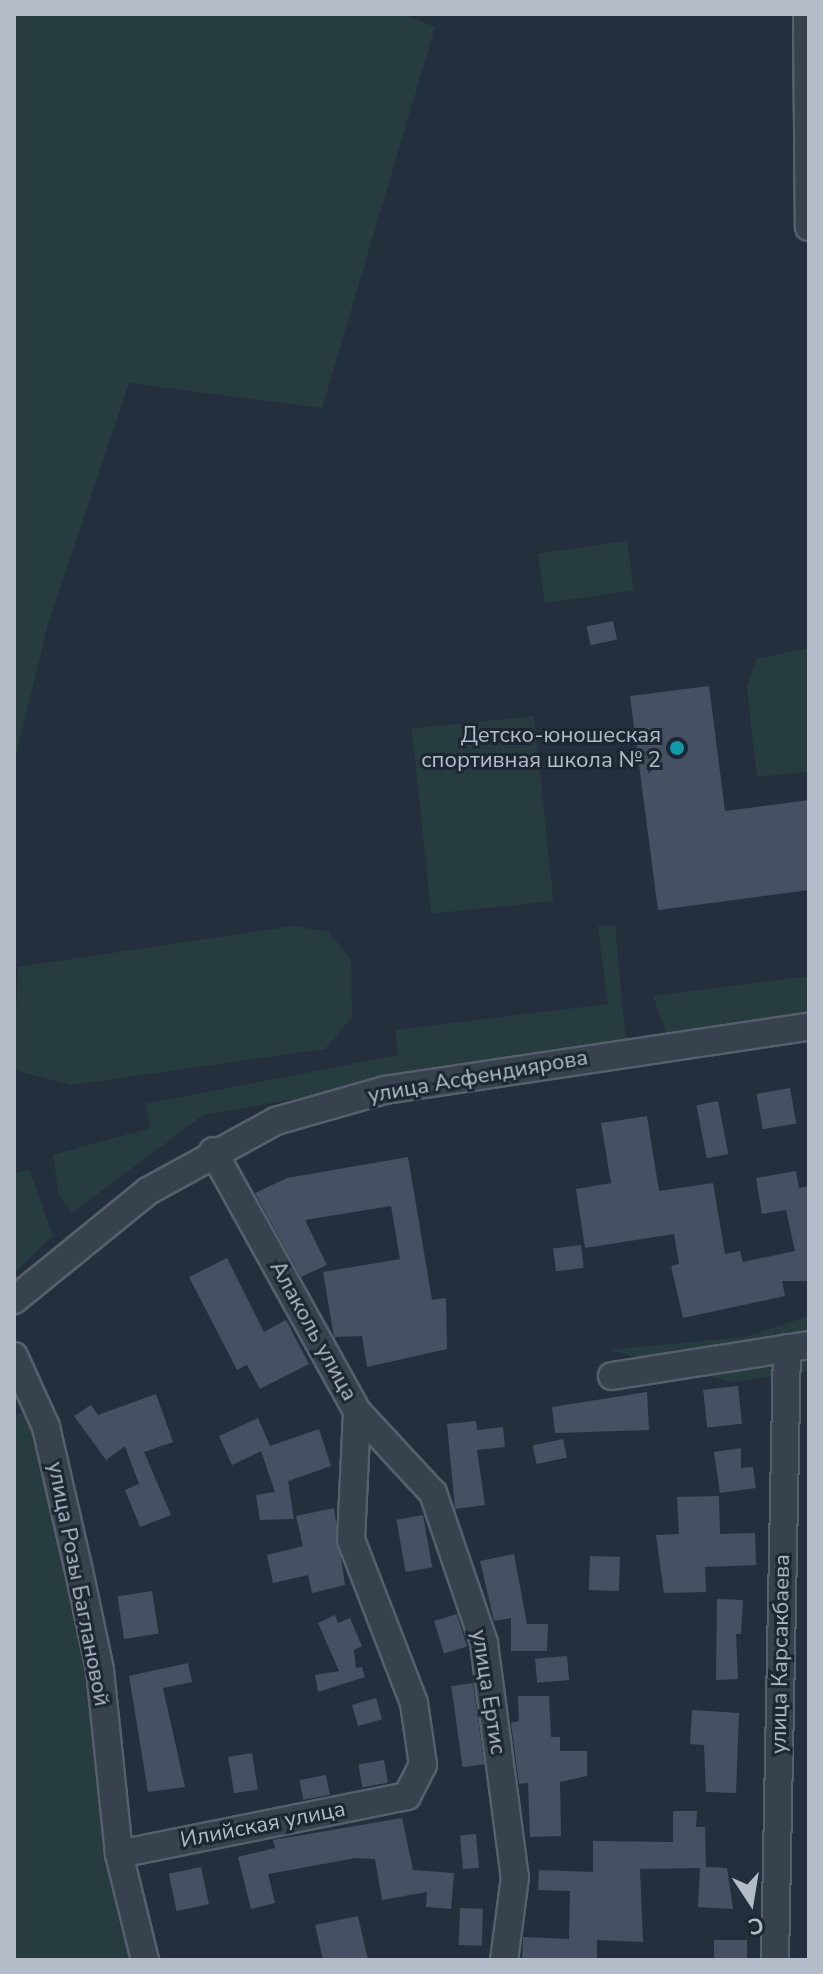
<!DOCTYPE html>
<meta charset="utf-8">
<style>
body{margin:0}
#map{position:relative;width:823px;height:1974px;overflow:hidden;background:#242f3e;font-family:"Nunito Sans",sans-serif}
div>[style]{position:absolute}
.green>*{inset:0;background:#263c3f;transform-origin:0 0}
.building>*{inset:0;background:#455162;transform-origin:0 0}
.roads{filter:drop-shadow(2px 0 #565f6c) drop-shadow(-2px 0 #565f6c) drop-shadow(0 2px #565f6c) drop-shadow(0 -2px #565f6c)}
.minor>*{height:26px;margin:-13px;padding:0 13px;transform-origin:13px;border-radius:13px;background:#38414e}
.dots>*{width:22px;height:22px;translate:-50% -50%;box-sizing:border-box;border:4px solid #1d2633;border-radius:50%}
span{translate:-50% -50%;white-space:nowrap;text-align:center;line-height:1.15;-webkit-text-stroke:6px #1d2633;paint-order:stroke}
.poi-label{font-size:22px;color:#b4bcc9}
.right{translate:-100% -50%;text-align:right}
.street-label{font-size:22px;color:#b4bcc9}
.frame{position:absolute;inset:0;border:16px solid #b4bcc9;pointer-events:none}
.north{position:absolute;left:711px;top:1862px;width:80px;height:80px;-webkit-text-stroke:6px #1d2633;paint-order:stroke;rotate:168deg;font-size:22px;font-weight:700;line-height:32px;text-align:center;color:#b4bcc9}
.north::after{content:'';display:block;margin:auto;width:28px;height:36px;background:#b4bcc9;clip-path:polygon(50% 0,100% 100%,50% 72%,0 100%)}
</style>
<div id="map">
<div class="green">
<div style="clip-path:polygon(14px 14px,403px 14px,435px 27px,322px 408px,129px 383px,48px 624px,14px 763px)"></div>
<div style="left:627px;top:541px;width:50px;height:90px;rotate:82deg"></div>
<div style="clip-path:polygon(809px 648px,809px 772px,757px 777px,747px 687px,756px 659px)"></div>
<div style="left:534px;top:716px;width:186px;height:123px;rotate:84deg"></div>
<div style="clip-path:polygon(615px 925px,626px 1041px,203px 1115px,72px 1213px,59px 1196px,53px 1155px,150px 1128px,145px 1104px,398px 1055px,395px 1030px,608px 1004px,598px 926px)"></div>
<div style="clip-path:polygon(293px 926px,329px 932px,351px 960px,352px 1017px,325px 1049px,71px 1085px,14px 1070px,18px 967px)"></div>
<div style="clip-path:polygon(809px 976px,809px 1020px,667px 1035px,653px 996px)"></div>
<div style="clip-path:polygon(29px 1169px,53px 1236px,14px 1273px,14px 1173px)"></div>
<div style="clip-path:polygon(809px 1316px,809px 1371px,732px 1382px,608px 1350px,744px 1337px)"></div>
<div style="clip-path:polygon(21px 1413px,32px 1430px,98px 1691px,130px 1960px,14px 1960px,14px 1462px,15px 1416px)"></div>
</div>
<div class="building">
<div style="left:613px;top:621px;width:19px;height:27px;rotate:78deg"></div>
<div style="clip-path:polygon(709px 686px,725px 811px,809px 800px,809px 890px,658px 910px,630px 696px)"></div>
<div style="left:790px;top:1088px;width:36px;height:34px;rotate:80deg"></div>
<div style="left:718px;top:1101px;width:54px;height:22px;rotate:79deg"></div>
<div style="clip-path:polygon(647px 1116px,659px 1191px,713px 1183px,725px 1254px,740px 1251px,743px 1262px,795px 1251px,786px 1210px,762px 1214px,756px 1178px,796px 1171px,799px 1188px,809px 1186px,809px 1281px,782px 1281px,785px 1296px,683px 1318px,671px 1266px,679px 1264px,674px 1234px,585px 1248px,576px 1189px,611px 1183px,601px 1123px)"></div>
<div style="clip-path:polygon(408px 1157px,432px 1300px,446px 1298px,447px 1349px,367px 1367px,362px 1336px,334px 1337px,323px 1272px,400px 1259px,391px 1206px,305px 1220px,327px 1265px,301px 1277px,255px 1193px,287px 1178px)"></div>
<div style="left:581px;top:1245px;width:23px;height:28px;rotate:83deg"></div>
<div style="clip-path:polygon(227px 1258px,264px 1332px,286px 1320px,309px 1364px,260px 1389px,247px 1365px,237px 1370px,189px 1277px)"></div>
<div style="left:738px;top:1386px;width:38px;height:35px;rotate:84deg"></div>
<div style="clip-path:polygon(647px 1392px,649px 1430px,555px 1433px,552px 1407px)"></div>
<div style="clip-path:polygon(156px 1394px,173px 1442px,144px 1452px,171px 1515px,140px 1527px,125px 1490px,139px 1484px,125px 1446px,106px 1460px,74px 1416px,91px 1405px,98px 1415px)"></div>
<div style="clip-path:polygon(258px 1418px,270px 1446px,319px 1429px,331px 1466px,288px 1481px,294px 1519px,260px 1520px,256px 1495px,275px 1492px,261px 1451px,232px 1465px,219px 1436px)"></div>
<div style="clip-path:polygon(476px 1421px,477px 1430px,503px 1427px,505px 1447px,477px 1450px,485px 1505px,455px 1509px,447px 1424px)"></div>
<div style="left:563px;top:1439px;width:19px;height:31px;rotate:78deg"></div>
<div style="clip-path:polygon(741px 1448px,741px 1468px,753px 1467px,756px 1488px,720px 1493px,714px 1452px)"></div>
<div style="clip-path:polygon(719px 1496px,720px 1534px,755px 1533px,756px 1565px,705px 1567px,706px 1592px,664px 1593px,656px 1535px,679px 1534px,677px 1497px)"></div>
<div style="clip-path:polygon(334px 1508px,345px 1585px,312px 1593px,308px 1575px,273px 1583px,267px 1555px,303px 1546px,296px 1516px)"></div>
<div style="left:423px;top:1515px;width:53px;height:27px;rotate:80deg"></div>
<div style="clip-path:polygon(514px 1554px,527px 1624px,548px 1624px,547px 1651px,511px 1651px,511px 1618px,494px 1621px,480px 1561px)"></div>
<div style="left:590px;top:1556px;width:30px;height:34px;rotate:2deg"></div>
<div style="left:152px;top:1591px;width:43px;height:35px;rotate:81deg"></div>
<div style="clip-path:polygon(717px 1599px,743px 1600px,741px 1634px,736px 1634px,738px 1679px,716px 1680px)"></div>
<div style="left:457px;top:1614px;width:34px;height:24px;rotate:73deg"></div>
<div style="clip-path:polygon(335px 1615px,338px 1623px,350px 1618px,362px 1646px,354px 1650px,356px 1668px,362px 1667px,365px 1677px,318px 1692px,315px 1675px,339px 1671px,318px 1623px)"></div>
<div style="left:567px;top:1656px;width:24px;height:32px;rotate:85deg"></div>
<div style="clip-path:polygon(188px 1663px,192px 1682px,163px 1688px,185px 1787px,148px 1792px,129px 1676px)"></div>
<div style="left:473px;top:1683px;width:82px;height:22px;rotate:82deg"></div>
<div style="clip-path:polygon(518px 1696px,549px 1696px,551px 1737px,560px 1737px,560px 1751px,587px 1751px,587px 1776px,560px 1782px,561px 1836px,530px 1837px,528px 1783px,519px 1784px,511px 1723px,519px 1721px)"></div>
<div style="left:376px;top:1698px;width:22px;height:25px;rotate:74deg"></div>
<div style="clip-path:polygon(692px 1710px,739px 1713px,736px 1793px,706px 1792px,704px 1745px,690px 1744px)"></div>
<div style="left:252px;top:1753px;width:37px;height:24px;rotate:81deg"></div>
<div style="left:384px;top:1760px;width:23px;height:26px;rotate:80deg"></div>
<div style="left:326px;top:1775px;width:20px;height:27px;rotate:79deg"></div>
<div style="clip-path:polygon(673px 1811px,697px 1811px,696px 1827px,705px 1827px,706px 1867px,727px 1868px,733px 1909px,698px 1907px,700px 1868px,640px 1869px,643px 1942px,597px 1940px,597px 1960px,522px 1960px,523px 1937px,569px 1939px,570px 1891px,538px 1890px,539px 1870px,593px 1872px,593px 1841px,673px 1842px)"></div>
<div style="clip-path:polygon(402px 1818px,413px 1870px,454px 1873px,451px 1909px,426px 1907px,427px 1892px,382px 1900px,375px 1859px,356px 1858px,268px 1874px,275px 1903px,251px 1909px,238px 1857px,275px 1848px,273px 1840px)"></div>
<div style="left:476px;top:1834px;width:34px;height:16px;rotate:85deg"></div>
<div style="left:201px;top:1867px;width:38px;height:33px;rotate:78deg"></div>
<div style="left:460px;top:1908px;width:23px;height:37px;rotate:2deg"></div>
<div style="clip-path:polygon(358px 1916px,368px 1960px,323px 1960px,315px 1925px)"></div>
<div style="left:714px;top:1940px;width:33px;height:20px"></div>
</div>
<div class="roads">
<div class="minor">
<div style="left:807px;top:14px;width:213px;rotate:89.5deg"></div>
<div style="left:14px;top:1300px;width:173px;rotate:-39.1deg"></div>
<div style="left:148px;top:1191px;width:146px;rotate:-28.7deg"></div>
<div style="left:276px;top:1121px;width:113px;rotate:-15.9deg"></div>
<div style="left:385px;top:1090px;width:429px;rotate:-8.5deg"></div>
<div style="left:14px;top:1356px;width:78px;rotate:65.7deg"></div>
<div style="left:46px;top:1427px;width:148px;rotate:77.1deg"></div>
<div style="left:79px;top:1571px;width:101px;rotate:78deg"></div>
<div style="left:100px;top:1670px;width:185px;rotate:84.1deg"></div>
<div style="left:119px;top:1854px;width:109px;rotate:76.2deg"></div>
<div style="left:612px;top:1376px;width:199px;rotate:-8.9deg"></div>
<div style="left:357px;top:1411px;width:112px;rotate:47.2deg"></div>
<div style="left:433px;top:1493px;width:158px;rotate:71.2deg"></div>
<div style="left:484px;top:1643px;width:236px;rotate:82.5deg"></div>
<div style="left:515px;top:1877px;width:84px;rotate:97.5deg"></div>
<div style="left:119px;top:1854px;width:294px;rotate:-11.4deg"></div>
<div style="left:407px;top:1796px;width:35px;rotate:-63deg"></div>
<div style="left:423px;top:1765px;width:63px;rotate:-98.3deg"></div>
<div style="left:414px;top:1703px;width:175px;rotate:-111.1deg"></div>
<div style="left:351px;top:1540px;width:129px;rotate:-87.3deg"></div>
<div style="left:357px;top:1411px;width:297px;rotate:-119deg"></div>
<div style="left:775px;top:1960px;width:612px;rotate:-88.88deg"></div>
</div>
</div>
<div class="dots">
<div style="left:677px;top:748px;background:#0f9aa8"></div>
</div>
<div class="poi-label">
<span class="right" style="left:661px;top:748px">Детско-юношеская<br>спортивная школа № 2</span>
</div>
<div class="street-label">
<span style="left:478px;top:1077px;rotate:-10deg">улица Асфендиярова</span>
<span style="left:313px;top:1331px;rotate:61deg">Алаколь улица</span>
<span style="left:78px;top:1584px;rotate:79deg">улица Розы Баглановой</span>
<span style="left:781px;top:1654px;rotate:-89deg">улица Карсакбаева</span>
<span style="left:488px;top:1692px;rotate:81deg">улица Ертис</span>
<span style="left:263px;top:1825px;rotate:-11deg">Илийская улица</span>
</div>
<div class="frame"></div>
<div class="north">С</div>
</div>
